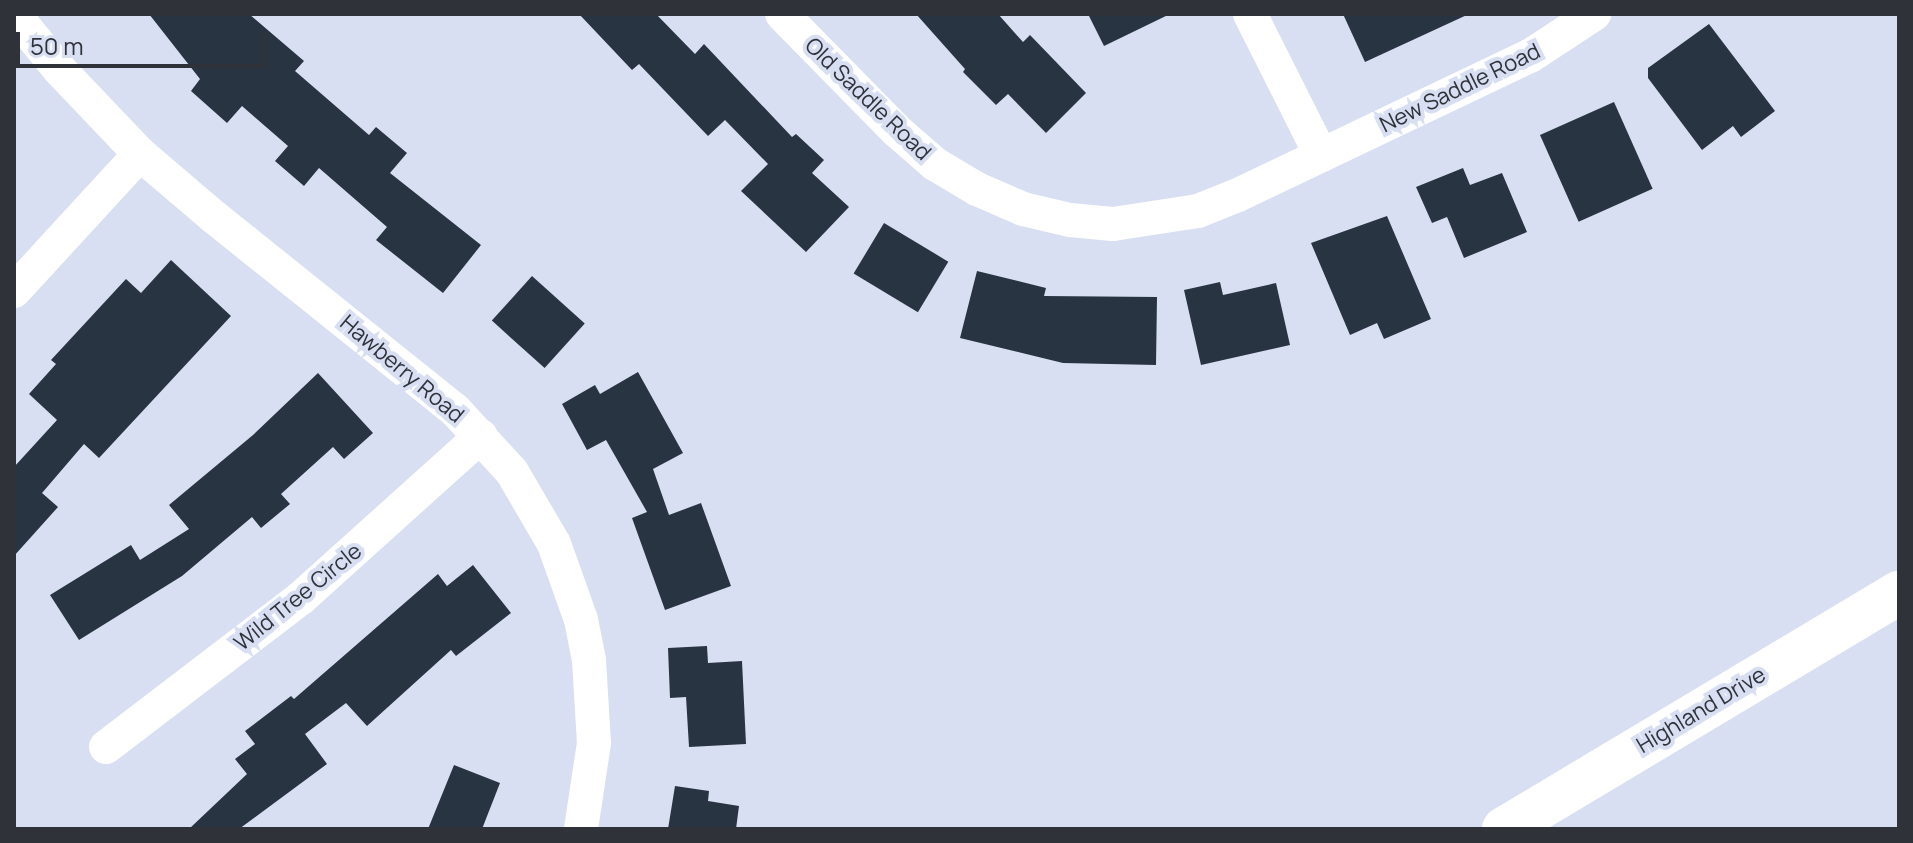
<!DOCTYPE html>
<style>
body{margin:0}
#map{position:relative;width:1913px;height:843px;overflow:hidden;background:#d8dff2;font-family:Manrope,sans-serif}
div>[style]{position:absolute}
.building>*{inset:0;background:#283441;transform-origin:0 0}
.minor>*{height:34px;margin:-17px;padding:0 17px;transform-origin:17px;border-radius:17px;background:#fff}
.major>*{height:44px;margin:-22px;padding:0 22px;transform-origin:22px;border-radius:22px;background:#fff}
span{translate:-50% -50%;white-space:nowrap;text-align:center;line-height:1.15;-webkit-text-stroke:8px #d8dff2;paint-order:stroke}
.street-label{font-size:22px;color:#30323a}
.frame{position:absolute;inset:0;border:16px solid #30323a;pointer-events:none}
.scale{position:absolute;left:16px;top:32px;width:250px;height:36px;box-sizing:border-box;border:4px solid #30323a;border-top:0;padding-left:10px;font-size:24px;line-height:28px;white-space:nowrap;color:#30323a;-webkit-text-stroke:6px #d8dff2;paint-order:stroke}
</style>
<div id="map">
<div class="building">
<div style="clip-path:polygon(149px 14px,249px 14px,304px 61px,295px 71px,369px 135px,376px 127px,407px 153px,390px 173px,481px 245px,443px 293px,376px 240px,387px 227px,319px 168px,304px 186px,275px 161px,288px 146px,242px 106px,227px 123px,191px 91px,200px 79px)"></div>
<div style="clip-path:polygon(579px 14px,656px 14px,695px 54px,704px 44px,792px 137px,796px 134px,824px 160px,812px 173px,849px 207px,806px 252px,741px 191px,768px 164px,725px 120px,708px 136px,639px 64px,632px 70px)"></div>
<div style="clip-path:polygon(916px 14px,998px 14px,1023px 42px,1030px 35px,1086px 93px,1046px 133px,1008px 94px,996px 105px,963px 72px,965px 69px)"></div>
<div style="clip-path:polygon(1088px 14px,1170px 14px,1104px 46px)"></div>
<div style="clip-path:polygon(1343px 14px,1469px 14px,1365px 62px)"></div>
<div style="clip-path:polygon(1709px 24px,1775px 111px,1741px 137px,1733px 126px,1702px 150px,1648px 78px,1648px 68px)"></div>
<div style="left:1614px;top:102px;width:95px;height:81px;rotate:66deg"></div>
<div style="clip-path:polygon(1463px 168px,1470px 185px,1502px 173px,1527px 232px,1464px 258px,1447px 217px,1432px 223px,1416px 187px)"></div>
<div style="clip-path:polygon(1387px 216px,1431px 319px,1384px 339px,1377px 323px,1350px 335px,1311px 243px)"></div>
<div style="left:884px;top:223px;width:75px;height:59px;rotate:31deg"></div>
<div style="clip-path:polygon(171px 260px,231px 316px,99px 458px,84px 444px,42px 493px,58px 507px,14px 556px,14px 467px,57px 420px,29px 394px,56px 364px,51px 360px,126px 279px,141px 293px)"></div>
<div style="clip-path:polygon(977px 271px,1046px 288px,1044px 296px,1157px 297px,1156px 365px,1063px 363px,960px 338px)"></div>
<div style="left:532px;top:276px;width:71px;height:60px;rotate:42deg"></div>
<div style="clip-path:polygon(1220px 282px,1223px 295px,1276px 283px,1290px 345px,1201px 365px,1184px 290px)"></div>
<div style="clip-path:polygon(638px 372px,683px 453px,653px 469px,669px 515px,701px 503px,731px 586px,665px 610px,632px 518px,647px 512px,606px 440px,587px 450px,562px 404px,595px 385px,600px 394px)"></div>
<div style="clip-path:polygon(318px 373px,373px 433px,344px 459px,333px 447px,281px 494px,290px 504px,261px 528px,252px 517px,182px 576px,79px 640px,50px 595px,131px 545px,140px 560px,189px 529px,169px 505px,253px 435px)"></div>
<div style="clip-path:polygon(473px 565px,511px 613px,456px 656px,451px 650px,367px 726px,346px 703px,305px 734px,327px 764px,239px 829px,189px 829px,247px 774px,235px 759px,255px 744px,245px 731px,291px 696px,294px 699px,438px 574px,447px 586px)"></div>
<div style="clip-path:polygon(707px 646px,708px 663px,742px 661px,746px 744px,689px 747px,686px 697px,670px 698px,668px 648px)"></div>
<div style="clip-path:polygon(454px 765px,500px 783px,482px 829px,428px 829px)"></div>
<div style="clip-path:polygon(675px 786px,709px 791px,708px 801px,739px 806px,736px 829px,668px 829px)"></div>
</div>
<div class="minor">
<div style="left:14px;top:14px;width:71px;rotate:50.7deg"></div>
<div style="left:59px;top:69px;width:117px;rotate:46.4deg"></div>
<div style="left:140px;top:154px;width:97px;rotate:40.4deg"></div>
<div style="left:214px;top:217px;width:309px;rotate:38.7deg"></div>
<div style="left:455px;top:410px;width:84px;rotate:47.4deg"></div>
<div style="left:512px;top:472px;width:83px;rotate:59.7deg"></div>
<div style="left:554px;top:544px;width:81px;rotate:70.4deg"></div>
<div style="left:581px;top:620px;width:41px;rotate:78.7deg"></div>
<div style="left:589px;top:660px;width:83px;rotate:86.6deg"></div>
<div style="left:594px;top:743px;width:87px;rotate:98.6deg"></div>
<div style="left:782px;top:14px;width:164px;rotate:45.5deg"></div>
<div style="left:897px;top:131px;width:50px;rotate:41deg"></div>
<div style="left:935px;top:164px;width:49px;rotate:30.8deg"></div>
<div style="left:977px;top:189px;width:50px;rotate:23.5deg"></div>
<div style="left:1023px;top:209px;width:48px;rotate:13.2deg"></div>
<div style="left:1070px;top:220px;width:43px;rotate:5.3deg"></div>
<div style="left:1113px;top:224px;width:86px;rotate:-8.7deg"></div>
<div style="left:1198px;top:211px;width:43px;rotate:-21.8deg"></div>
<div style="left:1238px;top:195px;width:323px;rotate:-25.5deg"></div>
<div style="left:1530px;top:56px;width:77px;rotate:-33.3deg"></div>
<div style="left:1250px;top:14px;width:158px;rotate:63.3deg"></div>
<div style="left:14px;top:291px;width:186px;rotate:-47.4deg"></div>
<div style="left:106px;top:747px;width:245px;rotate:-37.4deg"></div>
<div style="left:301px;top:598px;width:242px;rotate:-42deg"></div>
</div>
<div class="major">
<div style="left:1504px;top:829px;width:460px;rotate:-30.9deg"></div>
</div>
<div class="street-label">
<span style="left:1460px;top:88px;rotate:-26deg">New Saddle Road</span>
<span style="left:868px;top:99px;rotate:44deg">Old Saddle Road</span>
<span style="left:402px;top:369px;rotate:40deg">Hawberry Road</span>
<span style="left:298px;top:597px;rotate:-39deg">Wild Tree Circle</span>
<span style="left:1701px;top:710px;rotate:-31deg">Highland Drive</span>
</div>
<div class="frame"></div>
<div class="scale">50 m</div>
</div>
